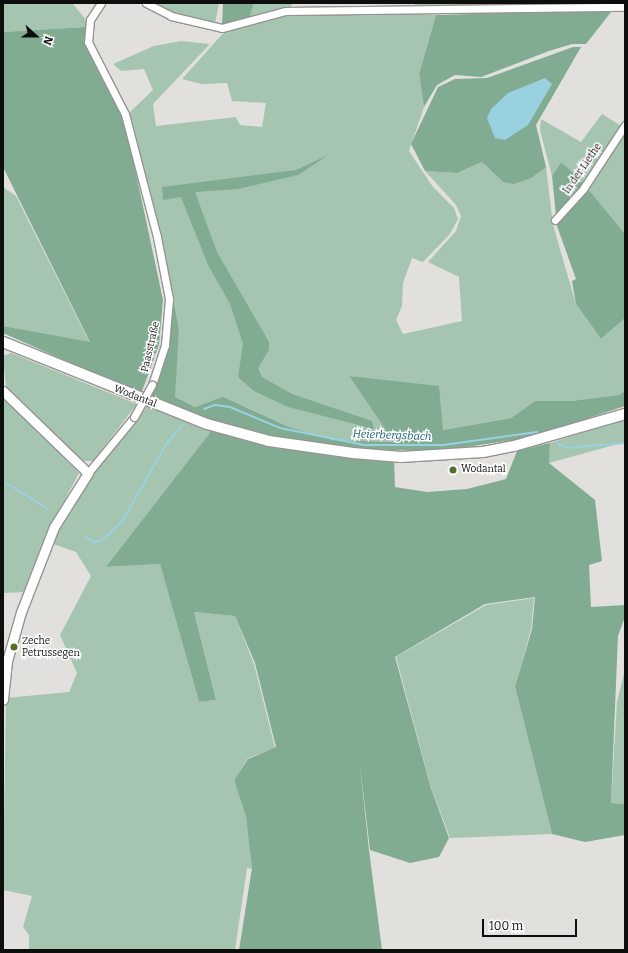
<!DOCTYPE html>
<meta charset="utf-8">
<style>
body{margin:0}
#map{position:relative;width:628px;height:953px;overflow:hidden;background:#e2e0dd;font-family:Bitter,serif}
div>[style]{position:absolute}
.green>*{inset:0;background:#a5c5b1}
.forest>*{inset:0;background:#81ac92}
.water>*{inset:0;background:#9ad1e0}
.stream>*{height:2px;margin:-1px;padding:0 1px;transform-origin:1px;border-radius:1px;background:#9ad1e0}
.roads{filter:drop-shadow(1px 0 #959491) drop-shadow(-1px 0 #959491) drop-shadow(0 1px #959491) drop-shadow(0 -1px #959491)}
.minor>*{height:7px;margin:-3.5px;padding:0 3.5px;transform-origin:3.5px;border-radius:3.5px;background:#fff}
.tertiary>*{height:9px;margin:-4.5px;padding:0 4.5px;transform-origin:4.5px;border-radius:4.5px;background:#fff}
.secondary>*{height:10px;margin:-5px;padding:0 5px;transform-origin:5px;border-radius:5px;background:#fff}
.bridges{filter:drop-shadow(1px 0 #959491) drop-shadow(-1px 0 #959491) drop-shadow(0 1px #959491) drop-shadow(0 -1px #959491)}
.minor-bridge>*{height:7px;margin:-3.5px;padding:0 3.5px;transform-origin:3.5px;border-radius:3.5px;background:#fff}
.dots>*{width:11px;height:11px;translate:-50% -50%;box-sizing:border-box;border:2px solid #fff;border-radius:50%}
span{translate:-50% -50%;white-space:nowrap;text-align:center;line-height:1.15;-webkit-text-stroke:3px #fff;paint-order:stroke}
.street-label{font-size:10px;color:#0e0e0d}
.poi-label{font-size:10px;color:#0e0e0d}
.left{translate:0 -50%;text-align:left}
.water-label{font-size:11px;color:#196171;font-style:italic}
.frame{position:absolute;inset:0;border:4px solid #0e0e0d;pointer-events:none}
.north{position:absolute;left:16px;top:16px;width:40px;height:40px;-webkit-text-stroke:3px #fff;paint-order:stroke;rotate:111deg;font-size:11px;font-weight:700;line-height:16px;text-align:center;color:#0e0e0d}
.north::after{content:'';display:block;margin:auto;width:14px;height:18px;background:#0e0e0d;clip-path:polygon(50% 0,100% 100%,50% 72%,0 100%)}
.scale{position:absolute;left:482px;top:919px;width:95px;height:18px;box-sizing:border-box;border:2px solid #0e0e0d;border-top:0;padding-left:5px;font-size:12px;line-height:14px;white-space:nowrap;color:#0e0e0d;-webkit-text-stroke:3px #fff;paint-order:stroke}
</style>
<div id="map">
<div class="green">
<div style="clip-path:polygon(3px 3px,72px 3px,87px 21px,85px 27px,3px 32px)"></div>
<div style="clip-path:polygon(152px 3px,219px 3px,215px 24px,173px 14px)"></div>
<div style="clip-path:polygon(254px 3px,292px 3px,291px 8px,249px 19px)"></div>
<div style="clip-path:polygon(415px 3px,625px 3px,415px 9px)"></div>
<div style="clip-path:polygon(289px 13px,436px 15px,419px 74px,424px 107px,409px 151px,433px 187px,454px 208px,458px 219px,450px 234px,423px 262px,412px 258px,403px 283px,402px 306px,396px 320px,403px 334px,462px 321px,459px 277px,428px 262px,456px 231px,461px 216px,456px 205px,425px 171px,457px 173px,482px 162px,503px 182px,546px 167px,553px 225px,576px 304px,601px 339px,625px 318px,625px 391px,619px 395px,571px 401px,535px 401px,511px 418px,443px 430px,390px 382px,349px 376px,394px 442px,333px 440px,289px 427px,241px 405px,211px 402px,195px 407px,174px 397px,179px 330px,164px 251px,129px 113px,153px 90px,144px 69px,121px 71px,113px 64px,154px 46px,181px 41px,210px 44px,153px 104px,156px 126px,236px 117px,240px 125px,262px 127px,266px 103px,232px 101px,227px 83px,201px 84px,182px 79px,226px 30px)"></div>
<div style="clip-path:polygon(602px 114px,623px 127px,584px 184px,561px 162px,552px 176px,540px 130px,541px 119px,581px 142px)"></div>
<div style="clip-path:polygon(625px 128px,625px 234px,586px 187px)"></div>
<div style="clip-path:polygon(3px 187px,16px 196px,90px 343px,3px 326px)"></div>
<div style="clip-path:polygon(11px 353px,137px 404px,93px 461px,81px 461px,6px 388px,3px 356px)"></div>
<div style="clip-path:polygon(3px 398px,79px 473px,53px 522px,26px 592px,3px 593px)"></div>
<div style="clip-path:polygon(148px 404px,213px 430px,107px 567px,160px 564px,199px 702px,216px 700px,194px 612px,235px 616px,254px 664px,275px 748px,248px 758px,234px 780px,247px 816px,252px 869px,247px 868px,235px 950px,29px 950px,29px 935px,23px 927px,32px 896px,3px 890px,6px 698px,69px 692px,77px 673px,60px 635px,91px 576px,76px 552px,53px 544px,61px 523px,93px 474px,137px 422px)"></div>
<div style="clip-path:polygon(625px 419px,625px 442px,549px 463px,550px 443px)"></div>
<div style="clip-path:polygon(534px 598px,531px 629px,515px 688px,552px 834px,450px 838px,431px 787px,396px 657px,486px 605px)"></div>
<div style="clip-path:polygon(625px 669px,625px 804px,611px 803px,617px 702px)"></div>
</div>
<div class="forest">
<div style="clip-path:polygon(223px 3px,254px 3px,249px 19px,222px 25px)"></div>
<div style="clip-path:polygon(581px 11px,611px 12px,586px 44px,572px 44px,549px 51px,481px 77px,455px 75px,437px 85px,424px 107px,419px 74px,436px 15px)"></div>
<div style="clip-path:polygon(85px 27px,87px 49px,113px 90px,124px 117px,163px 300px,159px 345px,141px 394px,3px 333px,3px 326px,90px 342px,3px 167px,3px 32px)"></div>
<div style="clip-path:polygon(573px 47px,581px 47px,536px 125px,546px 167px,531px 178px,514px 184px,503px 182px,482px 162px,457px 173px,425px 171px,411px 144px,438px 87px,455px 79px,487px 78px)"></div>
<div style="clip-path:polygon(328px 155px,298px 175px,238px 189px,195px 192px,217px 252px,269px 342px,269px 350px,258px 368px,262px 377px,292px 394px,372px 421px,374px 429px,288px 407px,254px 391px,238px 377px,243px 344px,230px 304px,208px 265px,181px 197px,163px 200px,162px 187px,296px 170px)"></div>
<div style="clip-path:polygon(561px 162px,579px 178px,625px 234px,625px 318px,601px 339px,576px 304px,572px 281px,576px 279px,557px 226px,552px 176px)"></div>
<div style="clip-path:polygon(174px 303px,179px 330px,175px 397px,195px 407px,223px 397px,289px 427px,333px 440px,394px 442px,349px 376px,439px 386px,443px 430px,511px 418px,535px 401px,571px 401px,619px 395px,625px 391px,625px 406px,528px 438px,445px 450px,338px 450px,259px 436px,149px 400px,161px 375px)"></div>
<div style="clip-path:polygon(213px 429px,394px 459px,395px 487px,427px 492px,467px 489px,506px 479px,517px 451px,550px 443px,549px 463px,595px 500px,602px 561px,589px 565px,591px 607px,625px 605px,625px 617px,618px 636px,611px 803px,625px 804px,625px 835px,585px 842px,552px 834px,515px 687px,532px 629px,535px 597px,485px 604px,395px 657px,431px 788px,449px 838px,439px 857px,410px 863px,370px 850px,359px 757px,369px 850px,382px 950px,239px 950px,252px 868px,246px 816px,234px 780px,248px 759px,276px 747px,255px 663px,235px 616px,194px 612px,216px 700px,199px 702px,160px 564px,106px 567px)"></div>
</div>
<div class="water">
<div style="clip-path:polygon(545px 78px,552px 84px,528px 125px,505px 140px,495px 138px,487px 118px,491px 109px,508px 93px)"></div>
</div>
<div class="stream">
<div style="left:204px;top:409px;width:12px;rotate:-20deg"></div>
<div style="left:215px;top:405px;width:15px;rotate:8deg"></div>
<div style="left:230px;top:407px;width:54px;rotate:22.8deg"></div>
<div style="left:280px;top:428px;width:86px;rotate:11.4deg"></div>
<div style="left:364px;top:445px;width:79px"></div>
<div style="left:443px;top:445px;width:95px;rotate:-7.9deg"></div>
<div style="left:558px;top:444px;width:10px;rotate:24deg"></div>
<div style="left:567px;top:448px;width:58px;rotate:-4.9deg"></div>
<div style="left:3px;top:481px;width:53px;rotate:31.9deg"></div>
<div style="left:85px;top:537px;width:10px;rotate:29deg"></div>
<div style="left:94px;top:542px;width:9px;rotate:-13deg"></div>
<div style="left:103px;top:540px;width:28px;rotate:-45deg"></div>
<div style="left:123px;top:520px;width:89px;rotate:-60.3deg"></div>
<div style="left:167px;top:443px;width:23px;rotate:-49deg"></div>
</div>
<div class="roads">
<div class="minor">
<div style="left:101px;top:3px;width:20px;rotate:123deg"></div>
<div style="left:90px;top:20px;width:22px;rotate:95deg"></div>
<div style="left:88px;top:42px;width:81px;rotate:62.8deg"></div>
<div style="left:125px;top:114px;width:127px;rotate:75.4deg"></div>
<div style="left:157px;top:237px;width:63px;rotate:79deg"></div>
<div style="left:169px;top:299px;width:46px;rotate:95deg"></div>
<div style="left:165px;top:345px;width:42px;rotate:108deg"></div>
<div style="left:146px;top:3px;width:28px;rotate:27deg"></div>
<div style="left:171px;top:16px;width:52px;rotate:13.2deg"></div>
<div style="left:222px;top:28px;width:65px;rotate:-15.1deg"></div>
<div style="left:285px;top:11px;width:340px;rotate:-0.7deg"></div>
<div style="left:555px;top:220px;width:42px;rotate:-47.9deg"></div>
<div style="left:583px;top:189px;width:77px;rotate:-56.7deg"></div>
<div style="left:88px;top:473px;width:72px;rotate:-50.6deg"></div>
</div>
<div class="tertiary">
<div style="left:3px;top:391px;width:118px;rotate:44deg"></div>
<div style="left:88px;top:473px;width:64px;rotate:122.2deg"></div>
<div style="left:54px;top:527px;width:91px;rotate:111.2deg"></div>
<div style="left:21px;top:612px;width:51px;rotate:105.9deg"></div>
<div style="left:7px;top:661px;width:39px;rotate:96deg"></div>
</div>
<div class="secondary">
<div style="left:3px;top:342px;width:220px;rotate:21.9deg"></div>
<div style="left:207px;top:424px;width:64px;rotate:15.3deg"></div>
<div style="left:269px;top:441px;width:85px;rotate:8.1deg"></div>
<div style="left:353px;top:453px;width:48px;rotate:4.8deg"></div>
<div style="left:401px;top:457px;width:82px;rotate:-3.5deg"></div>
<div style="left:483px;top:452px;width:32px;rotate:-11deg"></div>
<div style="left:514px;top:446px;width:116px;rotate:-16.1deg"></div>
</div>
</div>
<div class="bridges">
<div class="minor-bridge">
<div style="left:134px;top:417px;width:37px;rotate:-61deg"></div>
</div>
</div>
<div class="dots">
<div style="left:453px;top:470px;background:#517128"></div>
<div style="left:14px;top:647px;background:#517128"></div>
</div>
<div class="street-label">
<span style="left:583px;top:169px;rotate:-55deg">In der Liethe</span>
<span style="left:151px;top:347px;rotate:-77deg">Paasstraße</span>
<span style="left:135px;top:397px;rotate:21deg">Wodantal</span>
</div>
<div class="poi-label">
<span class="left" style="left:461px;top:470px">Wodantal</span>
<span class="left" style="left:22px;top:647px">Zeche<br>Petrussegen</span>
</div>
<div class="water-label">
<span style="left:392px;top:436px;rotate:2deg">Heierbergsbach</span>
</div>
<div class="frame"></div>
<div class="north">N</div>
<div class="scale">100 m</div>
</div>
